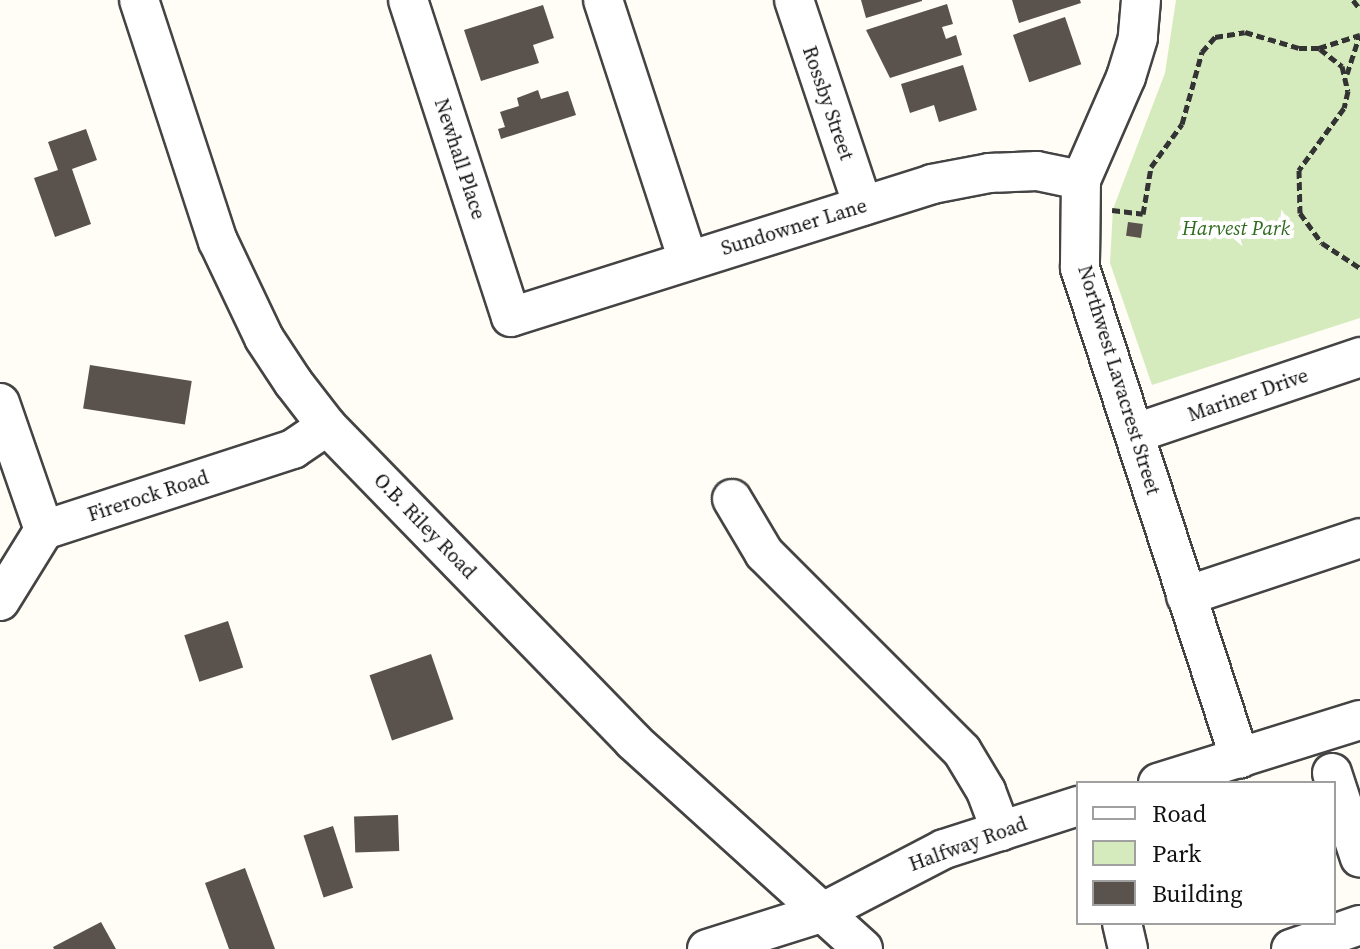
<!DOCTYPE html>
<style>
body{margin:0}
#map{position:relative;width:1360px;height:949px;overflow:hidden;background:#fffdf5;font-family:"Source Serif 4",serif}
div>[style]{position:absolute}
.green>*{inset:0;background:#d5ebbd}
.building>*{inset:0;background:#5a524d;transform-origin:0 0}
.path>*{height:5px;margin-top:-2.5px;transform-origin:0;background:repeating-linear-gradient(90deg,#333 0 8px,transparent 0 12px)}
.roads{filter:drop-shadow(2px 0 #444) drop-shadow(-2px 0 #444) drop-shadow(0 2px #444) drop-shadow(0 -2px #444)}
.minor>*{height:38px;margin:-19px;padding:0 19px;transform-origin:19px;border-radius:19px;background:#fff}
span{translate:-50% -50%;white-space:nowrap;text-align:center;line-height:1.15;-webkit-text-stroke:8px #fff;paint-order:stroke}
.street-label{font-size:20px;color:#111}
.park-label{font-size:20px;color:#2f6b1f;font-style:italic}
.legend{position:absolute;left:1076px;top:781px;width:260px;height:144px;box-sizing:border-box;background:#fff;border:2px solid #a0a0a0;margin:0;padding:10px 14px;list-style:none;font-size:24px;color:#111}
.legend li{display:flex;align-items:center;gap:16px;height:40px}
.legend b{width:40px;border:2px solid #a0a0a0}
</style>
<div id="map">
<div class="green">
<div style="clip-path:polygon(1176px 0,1360px 0,1360px 318px,1152px 385px,1110px 263px,1113px 209px,1165px 73px)"></div>
</div>
<div class="building">
<div style="clip-path:polygon(861px 0,922px 0,922px 1px,866px 18px)"></div>
<div style="clip-path:polygon(1012px 0,1080px 0,1081px 3px,1019px 23px)"></div>
<div style="clip-path:polygon(947px 4px,953px 24px,942px 27px,946px 39px,956px 35px,962px 55px,890px 78px,866px 30px)"></div>
<div style="clip-path:polygon(543px 5px,554px 38px,533px 45px,539px 63px,481px 81px,464px 30px)"></div>
<div style="left:1065px;top:17px;width:50px;height:55px;rotate:71deg"></div>
<div style="clip-path:polygon(963px 65px,977px 110px,939px 122px,934px 105px,910px 113px,901px 84px)"></div>
<div style="clip-path:polygon(538px 90px,541px 99px,568px 91px,576px 115px,501px 139px,498px 129px,505px 127px,500px 112px,519px 106px,517px 98px)"></div>
<div style="clip-path:polygon(86px 129px,97px 160px,72px 169px,91px 224px,55px 237px,34px 178px,58px 170px,48px 142px)"></div>
<div style="left:1128px;top:222px;width:15px;height:14px;rotate:8deg"></div>
<div style="left:90px;top:365px;width:103px;height:44px;rotate:9deg"></div>
<div style="left:228px;top:621px;width:49px;height:46px;rotate:72deg"></div>
<div style="left:431px;top:654px;width:69px;height:65px;rotate:71deg"></div>
<div style="left:398px;top:815px;width:36px;height:44px;rotate:88deg"></div>
<div style="left:333px;top:826px;width:65px;height:31px;rotate:72deg"></div>
<div style="clip-path:polygon(245px 868px,275px 949px,229px 949px,205px 883px)"></div>
<div style="clip-path:polygon(101px 922px,116px 949px,54px 949px,53px 947px)"></div>
</div>
<div class="path">
<div style="left:1353px;top:0;width:11px;rotate:52deg"></div>
<div style="left:1320px;top:49px;width:28px;rotate:38deg"></div>
<div style="left:1342px;top:66px;width:26px;rotate:77deg"></div>
<div style="left:1348px;top:91px;width:17px;rotate:103deg"></div>
<div style="left:1344px;top:108px;width:77px;rotate:126deg"></div>
<div style="left:1299px;top:170px;width:43px;rotate:88.7deg"></div>
<div style="left:1300px;top:213px;width:37px;rotate:54deg"></div>
<div style="left:1322px;top:243px;width:45px;rotate:33.3deg"></div>
<div style="left:1347px;top:74px;width:40px;rotate:-72deg"></div>
<div style="left:1112px;top:210px;width:31px;rotate:7deg"></div>
<div style="left:1143px;top:214px;width:48px;rotate:-80.3deg"></div>
<div style="left:1151px;top:167px;width:53px;rotate:-54.2deg"></div>
<div style="left:1182px;top:124px;width:75px;rotate:-74.5deg"></div>
<div style="left:1202px;top:52px;width:20px;rotate:-49deg"></div>
<div style="left:1215px;top:37px;width:30px;rotate:-9deg"></div>
<div style="left:1245px;top:32px;width:56px;rotate:16.5deg"></div>
<div style="left:1299px;top:48px;width:20px"></div>
<div style="left:1319px;top:48px;width:43px;rotate:-17.6deg"></div>
</div>
<div class="roads">
<div class="minor">
<div style="left:139px;top:0;width:254px;rotate:71.9deg"></div>
<div style="left:218px;top:241px;width:107px;rotate:64.6deg"></div>
<div style="left:264px;top:338px;width:53px;rotate:56.6deg"></div>
<div style="left:293px;top:382px;width:56px;rotate:52.3deg"></div>
<div style="left:327px;top:426px;width:439px;rotate:45.8deg"></div>
<div style="left:633px;top:741px;width:310px;rotate:42.1deg"></div>
<div style="left:408px;top:0;width:333px;rotate:72deg"></div>
<div style="left:511px;top:317px;width:442px;rotate:-17.5deg"></div>
<div style="left:932px;top:184px;width:58px;rotate:-10.9deg"></div>
<div style="left:989px;top:173px;width:48px;rotate:-2.4deg"></div>
<div style="left:1037px;top:171px;width:45px;rotate:11.6deg"></div>
<div style="left:603px;top:0;width:274px;rotate:71.9deg"></div>
<div style="left:794px;top:0;width:217px;rotate:71.5deg"></div>
<div style="left:1141px;top:0;width:38px;rotate:95deg"></div>
<div style="left:1138px;top:38px;width:41px;rotate:107.1deg"></div>
<div style="left:1126px;top:77px;width:112px;rotate:113.6deg"></div>
<div style="left:1081px;top:180px;width:88px;rotate:90.7deg"></div>
<div style="left:1080px;top:268px;width:516px;rotate:71.95deg"></div>
<div style="left:0;top:403px;width:134px;rotate:70.9deg"></div>
<div style="left:1136px;top:433px;width:237px;rotate:-18.7deg"></div>
<div style="left:732px;top:499px;width:63px;rotate:59.3deg"></div>
<div style="left:764px;top:553px;width:280px;rotate:45deg"></div>
<div style="left:962px;top:751px;width:47px;rotate:59deg"></div>
<div style="left:986px;top:791px;width:43px;rotate:69.4deg"></div>
<div style="left:1186px;top:596px;width:183px;rotate:-18.4deg"></div>
<div style="left:0;top:601px;width:84px;rotate:-58.2deg"></div>
<div style="left:44px;top:530px;width:262px;rotate:-18deg"></div>
<div style="left:293px;top:449px;width:41px;rotate:-34.1deg"></div>
<div style="left:1332px;top:773px;width:89px;rotate:71.8deg"></div>
<div style="left:1158px;top:783px;width:212px;rotate:-17.3deg"></div>
<div style="left:1122px;top:923px;width:27px;rotate:77deg"></div>
<div style="left:707px;top:949px;width:120px;rotate:-17.5deg"></div>
<div style="left:821px;top:913px;width:139px;rotate:-27.5deg"></div>
<div style="left:944px;top:849px;width:141px;rotate:-17.8deg"></div>
<div style="left:1291px;top:949px;width:73px;rotate:-19.2deg"></div>
</div>
</div>
<div class="street-label">
<span style="left:828px;top:103px;rotate:71deg">Rossby Street</span>
<span style="left:460px;top:159px;rotate:72deg">Newhall Place</span>
<span style="left:794px;top:227px;rotate:-17deg">Sundowner Lane</span>
<span style="left:1119px;top:380px;rotate:73deg">Northwest Lavacrest Street</span>
<span style="left:1248px;top:395px;rotate:-19deg">Mariner Drive</span>
<span style="left:148px;top:496px;rotate:-18deg">Firerock Road</span>
<span style="left:425px;top:526px;rotate:46deg">O.B. Riley Road</span>
<span style="left:968px;top:844px;rotate:-20deg">Halfway Road</span>
</div>
<div class="park-label">
<span style="left:1236px;top:228px">Harvest Park</span>
</div>
<ul class="legend">
<li><b style="height:10px;background:#fff"></b>Road</li>
<li><b style="height:22px;background:#d5ebbd"></b>Park</li>
<li><b style="height:22px;background:#5a524d"></b>Building</li>
</ul>
</div>
